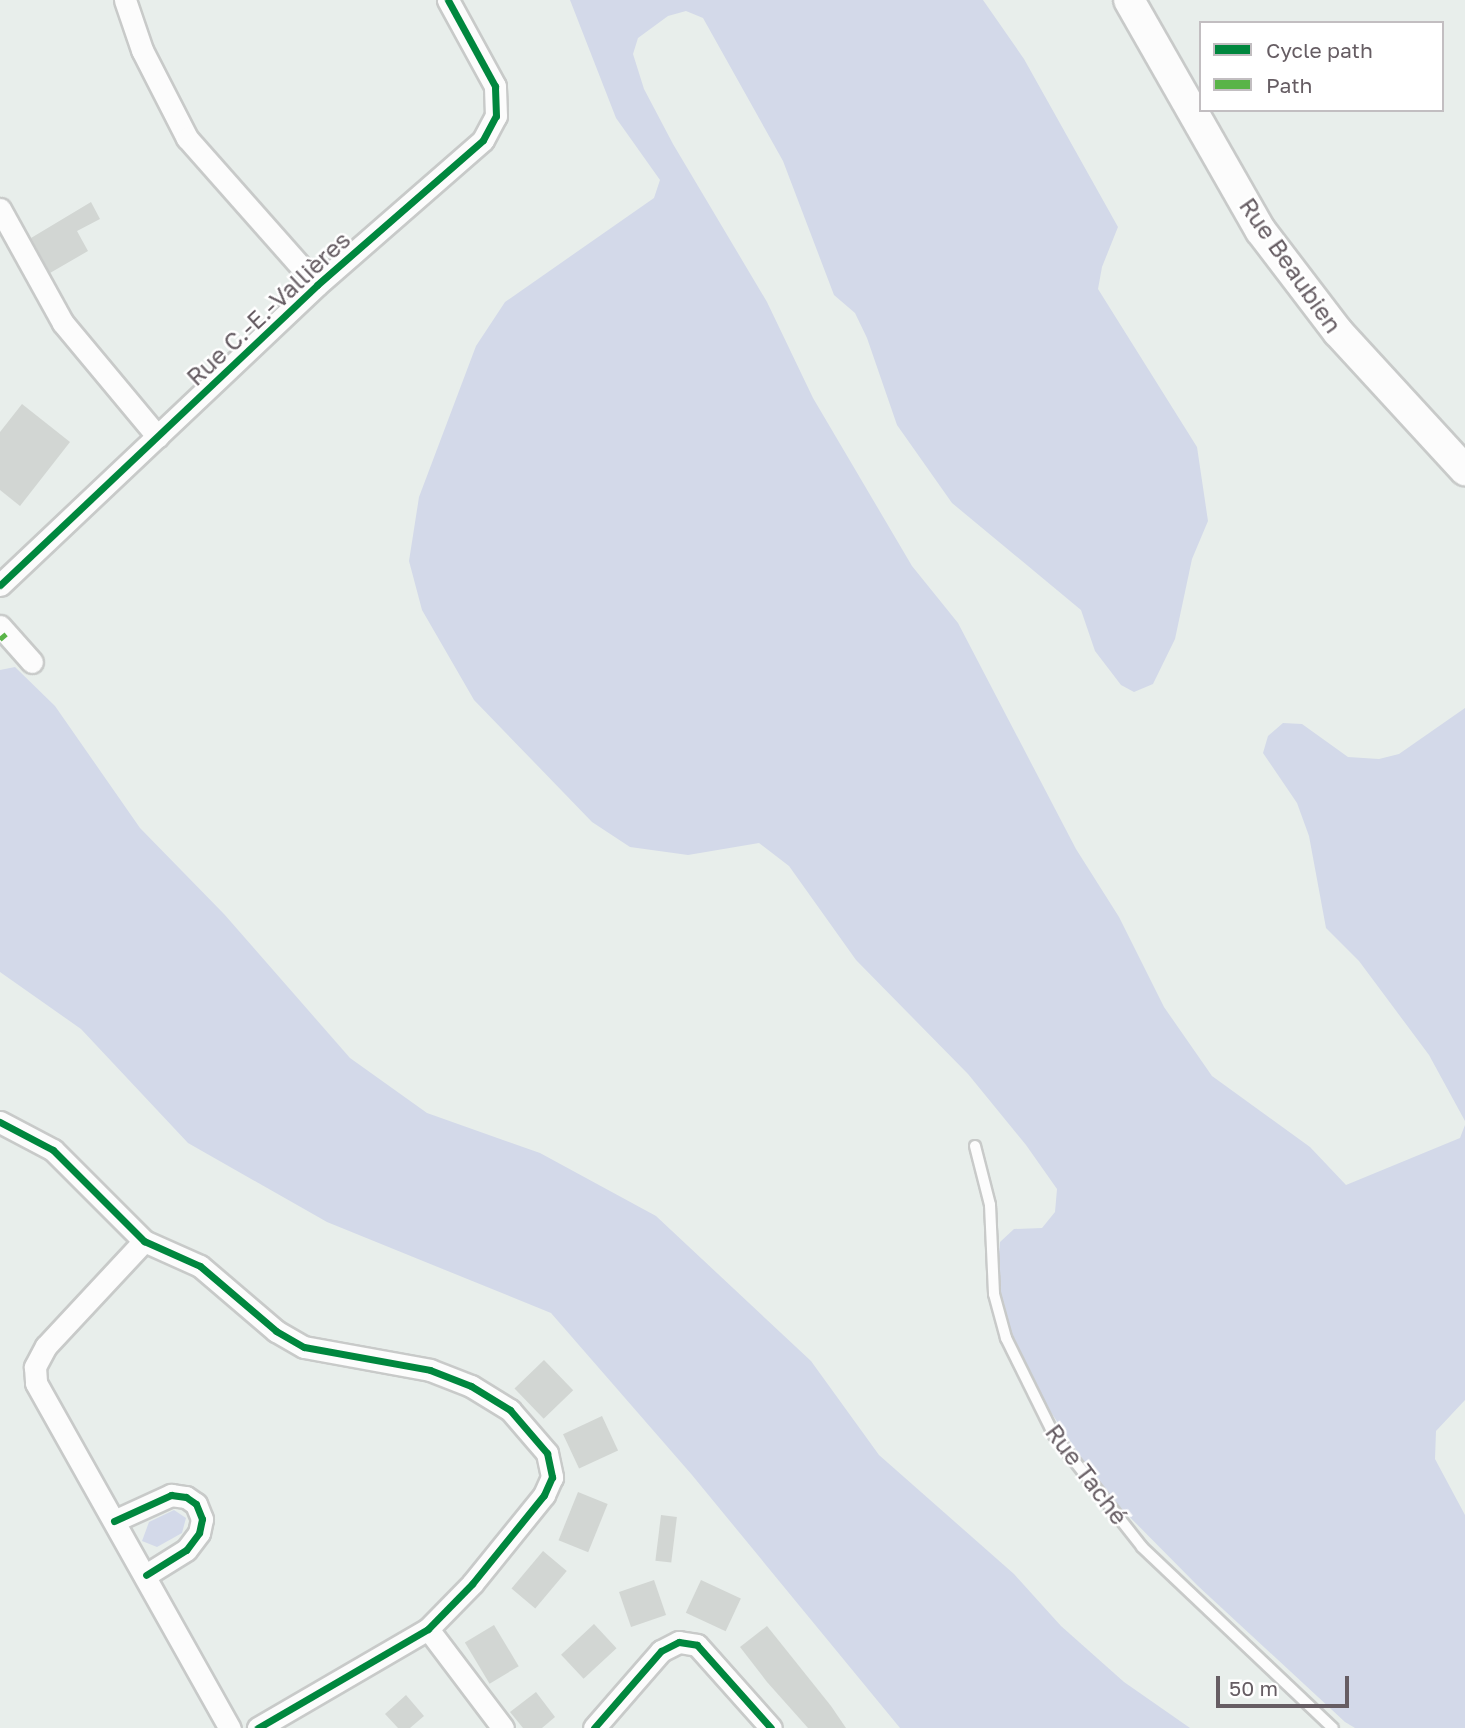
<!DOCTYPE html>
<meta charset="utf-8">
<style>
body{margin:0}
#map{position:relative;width:1465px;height:1728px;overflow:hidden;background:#e8eeeb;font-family:"Golos Text",sans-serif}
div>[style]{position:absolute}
.green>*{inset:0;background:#d3d9e9}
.building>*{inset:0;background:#d2d6d3;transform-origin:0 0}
.roads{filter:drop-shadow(2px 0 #c8cac9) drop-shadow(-2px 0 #c8cac9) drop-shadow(0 2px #c8cac9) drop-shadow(0 -2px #c8cac9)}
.lane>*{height:10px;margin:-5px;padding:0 5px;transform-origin:5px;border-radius:5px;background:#fcfcfc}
.street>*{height:21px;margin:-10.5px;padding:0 10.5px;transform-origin:10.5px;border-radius:10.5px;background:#fcfcfc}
.secondary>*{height:30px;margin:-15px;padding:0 15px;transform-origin:15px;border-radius:15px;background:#fcfcfc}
.quiet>*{height:5px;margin-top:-2.5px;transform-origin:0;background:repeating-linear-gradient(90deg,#59b448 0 10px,transparent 0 15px)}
.cycleway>*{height:7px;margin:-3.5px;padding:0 3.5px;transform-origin:3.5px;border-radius:3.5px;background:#00873e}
span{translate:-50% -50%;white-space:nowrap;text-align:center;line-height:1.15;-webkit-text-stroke:5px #fff;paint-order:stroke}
.street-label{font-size:24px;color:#665d63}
.legend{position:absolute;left:1199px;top:21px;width:245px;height:91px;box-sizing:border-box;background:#fff;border:2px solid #c2bec1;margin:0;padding:9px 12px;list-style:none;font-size:21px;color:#665d63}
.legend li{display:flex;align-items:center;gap:14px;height:35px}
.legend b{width:35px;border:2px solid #c2bec1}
.scale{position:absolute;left:1216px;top:1676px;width:133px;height:32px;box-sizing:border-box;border:4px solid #665d63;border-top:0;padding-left:9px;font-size:21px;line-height:24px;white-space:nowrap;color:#665d63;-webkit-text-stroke:5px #fff;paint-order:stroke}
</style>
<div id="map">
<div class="green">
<div style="clip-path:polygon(570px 0,983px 0,1024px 59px,1118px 227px,1102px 267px,1098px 289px,1197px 447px,1208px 521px,1192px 559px,1175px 639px,1153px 684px,1134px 692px,1121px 685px,1095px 651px,1081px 610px,952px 503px,897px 425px,867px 338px,855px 313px,834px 295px,783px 161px,703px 18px,686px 11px,668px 16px,638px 38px,633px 54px,644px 89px,673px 144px,767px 302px,813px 398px,912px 566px,958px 623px,1076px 849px,1119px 917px,1164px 1007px,1212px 1076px,1310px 1147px,1346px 1185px,1460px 1138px,1465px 1125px,1465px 1400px,1436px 1431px,1435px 1459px,1465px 1515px,1465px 1728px,1355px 1728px,1345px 1722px,1198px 1586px,1103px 1490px,1038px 1393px,1002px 1315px,997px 1274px,1000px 1242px,1014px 1229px,1042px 1228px,1055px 1212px,1057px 1189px,1026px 1145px,968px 1074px,856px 960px,789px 866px,759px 843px,688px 855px,630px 847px,592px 822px,474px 700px,422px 610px,409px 561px,419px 497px,476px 346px,505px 302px,654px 198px,660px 180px,616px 118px)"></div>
<div style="clip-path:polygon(15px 667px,55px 706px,140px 828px,224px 914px,350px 1058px,427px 1113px,540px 1153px,656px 1216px,811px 1361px,879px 1455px,1014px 1574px,1061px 1626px,1124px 1682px,1190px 1728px,900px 1728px,692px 1475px,551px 1313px,327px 1222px,188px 1143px,81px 1029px,0 972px,0 670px)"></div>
<div style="clip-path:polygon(1465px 708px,1465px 1121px,1429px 1055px,1359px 961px,1326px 928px,1309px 836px,1297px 803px,1263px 753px,1268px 736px,1283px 723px,1302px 724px,1348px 757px,1379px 759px,1399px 754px)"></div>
<div style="clip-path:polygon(174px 1510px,186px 1518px,182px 1533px,157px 1547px,142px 1541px,149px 1522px)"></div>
</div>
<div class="building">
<div style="clip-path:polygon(91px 202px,100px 219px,77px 231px,88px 251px,50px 273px,31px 238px)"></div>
<div style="clip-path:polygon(22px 404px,70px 442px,20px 506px,0 490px,0 432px)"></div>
<div style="left:544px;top:1360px;width:42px;height:41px;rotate:46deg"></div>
<div style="left:602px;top:1416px;width:38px;height:43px;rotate:65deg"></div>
<div style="left:578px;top:1492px;width:32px;height:52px;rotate:22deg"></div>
<div style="left:661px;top:1515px;width:16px;height:46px;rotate:7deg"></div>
<div style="left:543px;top:1551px;width:31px;height:49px;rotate:40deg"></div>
<div style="left:654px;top:1580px;width:37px;height:37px;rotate:71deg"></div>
<div style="left:701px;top:1580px;width:44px;height:36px;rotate:25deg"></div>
<div style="left:594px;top:1624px;width:33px;height:45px;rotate:47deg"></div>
<div style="left:494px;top:1625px;width:48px;height:34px;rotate:59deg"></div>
<div style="clip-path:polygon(767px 1626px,831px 1706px,846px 1728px,808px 1728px,767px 1682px,740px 1647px)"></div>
<div style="clip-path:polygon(536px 1692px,555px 1717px,542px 1728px,523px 1728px,510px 1712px)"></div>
<div style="clip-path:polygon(406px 1695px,424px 1716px,410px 1728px,398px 1728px,385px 1714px)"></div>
</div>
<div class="roads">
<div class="lane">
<div style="left:975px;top:1146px;width:61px;rotate:75.7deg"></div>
<div style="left:990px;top:1205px;width:89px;rotate:87.4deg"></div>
<div style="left:994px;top:1294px;width:46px;rotate:74.7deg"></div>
<div style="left:1006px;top:1338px;width:108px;rotate:63.7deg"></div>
<div style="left:1054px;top:1435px;width:142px;rotate:51.8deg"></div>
<div style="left:1142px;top:1547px;width:263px;rotate:43.5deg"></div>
</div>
<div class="street">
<div style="left:125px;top:0;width:53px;rotate:71.2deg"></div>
<div style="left:142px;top:50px;width:99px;rotate:62.9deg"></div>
<div style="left:187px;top:138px;width:196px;rotate:48.5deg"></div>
<div style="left:0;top:209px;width:130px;rotate:61.1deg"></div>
<div style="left:63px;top:323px;width:148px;rotate:50.2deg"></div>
<div style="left:0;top:585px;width:436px;rotate:-43.4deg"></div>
<div style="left:317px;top:285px;width:220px;rotate:-41.1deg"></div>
<div style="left:483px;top:140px;width:27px;rotate:-62deg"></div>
<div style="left:496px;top:116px;width:30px;rotate:-92deg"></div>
<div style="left:495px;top:86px;width:98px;rotate:-118.7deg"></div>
<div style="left:0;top:626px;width:48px;rotate:48.4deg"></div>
<div style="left:0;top:1122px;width:60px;rotate:27.8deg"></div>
<div style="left:53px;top:1150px;width:129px;rotate:45deg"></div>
<div style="left:144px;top:1241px;width:61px;rotate:24.1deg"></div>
<div style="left:200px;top:1266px;width:100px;rotate:40.5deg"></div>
<div style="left:276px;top:1331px;width:32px;rotate:30deg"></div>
<div style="left:304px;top:1347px;width:128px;rotate:10.3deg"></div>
<div style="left:430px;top:1370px;width:44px;rotate:21.3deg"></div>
<div style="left:471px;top:1386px;width:46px;rotate:31.6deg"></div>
<div style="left:510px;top:1410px;width:57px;rotate:49.3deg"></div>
<div style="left:547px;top:1453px;width:25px;rotate:78deg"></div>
<div style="left:552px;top:1477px;width:20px;rotate:114deg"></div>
<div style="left:544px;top:1495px;width:114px;rotate:129deg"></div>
<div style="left:472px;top:1584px;width:63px;rotate:134.4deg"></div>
<div style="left:428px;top:1629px;width:197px;rotate:149.8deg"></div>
<div style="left:144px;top:1241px;width:144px;rotate:133deg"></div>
<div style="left:46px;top:1346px;width:24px;rotate:118deg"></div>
<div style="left:35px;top:1367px;width:16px;rotate:86deg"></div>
<div style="left:36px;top:1383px;width:396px;rotate:60.7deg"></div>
<div style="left:114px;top:1521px;width:63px;rotate:-24.5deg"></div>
<div style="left:171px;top:1495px;width:15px;rotate:8deg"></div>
<div style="left:186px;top:1497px;width:12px;rotate:35deg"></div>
<div style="left:196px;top:1504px;width:16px;rotate:68deg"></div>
<div style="left:202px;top:1519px;width:14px;rotate:102deg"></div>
<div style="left:199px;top:1533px;width:21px;rotate:127deg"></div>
<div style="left:186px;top:1550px;width:47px;rotate:148deg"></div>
<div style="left:428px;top:1629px;width:124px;rotate:52.9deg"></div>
<div style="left:594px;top:1728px;width:102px;rotate:-49deg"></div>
<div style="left:661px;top:1651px;width:20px;rotate:-27deg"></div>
<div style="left:679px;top:1642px;width:18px;rotate:9deg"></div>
<div style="left:697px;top:1645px;width:111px;rotate:48.3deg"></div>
</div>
<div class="secondary">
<div style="left:1129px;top:0;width:266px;rotate:60.3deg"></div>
<div style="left:1261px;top:231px;width:127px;rotate:52.7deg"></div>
<div style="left:1338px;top:332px;width:188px;rotate:47.4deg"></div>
</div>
</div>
<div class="quiet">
<div style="left:0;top:639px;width:8px;rotate:-40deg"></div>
</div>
<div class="cycleway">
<div style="left:0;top:585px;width:436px;rotate:-43.4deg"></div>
<div style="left:317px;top:285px;width:220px;rotate:-41.1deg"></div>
<div style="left:483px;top:140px;width:27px;rotate:-62deg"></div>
<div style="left:496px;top:116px;width:30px;rotate:-92deg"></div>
<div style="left:495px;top:86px;width:98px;rotate:-118.7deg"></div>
<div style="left:0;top:1122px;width:60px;rotate:27.8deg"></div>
<div style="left:53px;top:1150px;width:129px;rotate:45deg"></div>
<div style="left:144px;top:1241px;width:61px;rotate:24.1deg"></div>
<div style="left:200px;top:1266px;width:100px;rotate:40.5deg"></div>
<div style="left:276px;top:1331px;width:32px;rotate:30deg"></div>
<div style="left:304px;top:1347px;width:128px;rotate:10.3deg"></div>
<div style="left:430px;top:1370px;width:44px;rotate:21.3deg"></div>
<div style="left:471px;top:1386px;width:46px;rotate:31.6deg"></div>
<div style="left:510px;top:1410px;width:57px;rotate:49.3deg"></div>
<div style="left:547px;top:1453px;width:25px;rotate:78deg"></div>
<div style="left:552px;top:1477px;width:20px;rotate:114deg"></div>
<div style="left:544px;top:1495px;width:114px;rotate:129deg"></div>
<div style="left:472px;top:1584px;width:63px;rotate:134.4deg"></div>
<div style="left:428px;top:1629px;width:197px;rotate:149.8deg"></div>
<div style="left:114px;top:1521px;width:63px;rotate:-24.5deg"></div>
<div style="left:171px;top:1495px;width:15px;rotate:8deg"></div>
<div style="left:186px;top:1497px;width:12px;rotate:35deg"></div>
<div style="left:196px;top:1504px;width:16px;rotate:68deg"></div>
<div style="left:202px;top:1519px;width:14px;rotate:102deg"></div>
<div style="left:199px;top:1533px;width:21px;rotate:127deg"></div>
<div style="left:186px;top:1550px;width:47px;rotate:148deg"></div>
<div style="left:594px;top:1728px;width:102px;rotate:-49deg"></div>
<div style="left:661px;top:1651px;width:20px;rotate:-27deg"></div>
<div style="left:679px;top:1642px;width:18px;rotate:9deg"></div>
<div style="left:697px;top:1645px;width:111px;rotate:48.3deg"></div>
</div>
<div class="street-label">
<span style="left:1291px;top:265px;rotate:55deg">Rue Beaubien</span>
<span style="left:268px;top:308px;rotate:-43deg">Rue C.-E.-Vallières</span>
<span style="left:1087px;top:1474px;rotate:53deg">Rue Taché</span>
</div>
<ul class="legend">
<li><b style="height:9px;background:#00873e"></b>Cycle path</li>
<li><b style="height:9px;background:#59b448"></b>Path</li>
</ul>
<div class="scale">50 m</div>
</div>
